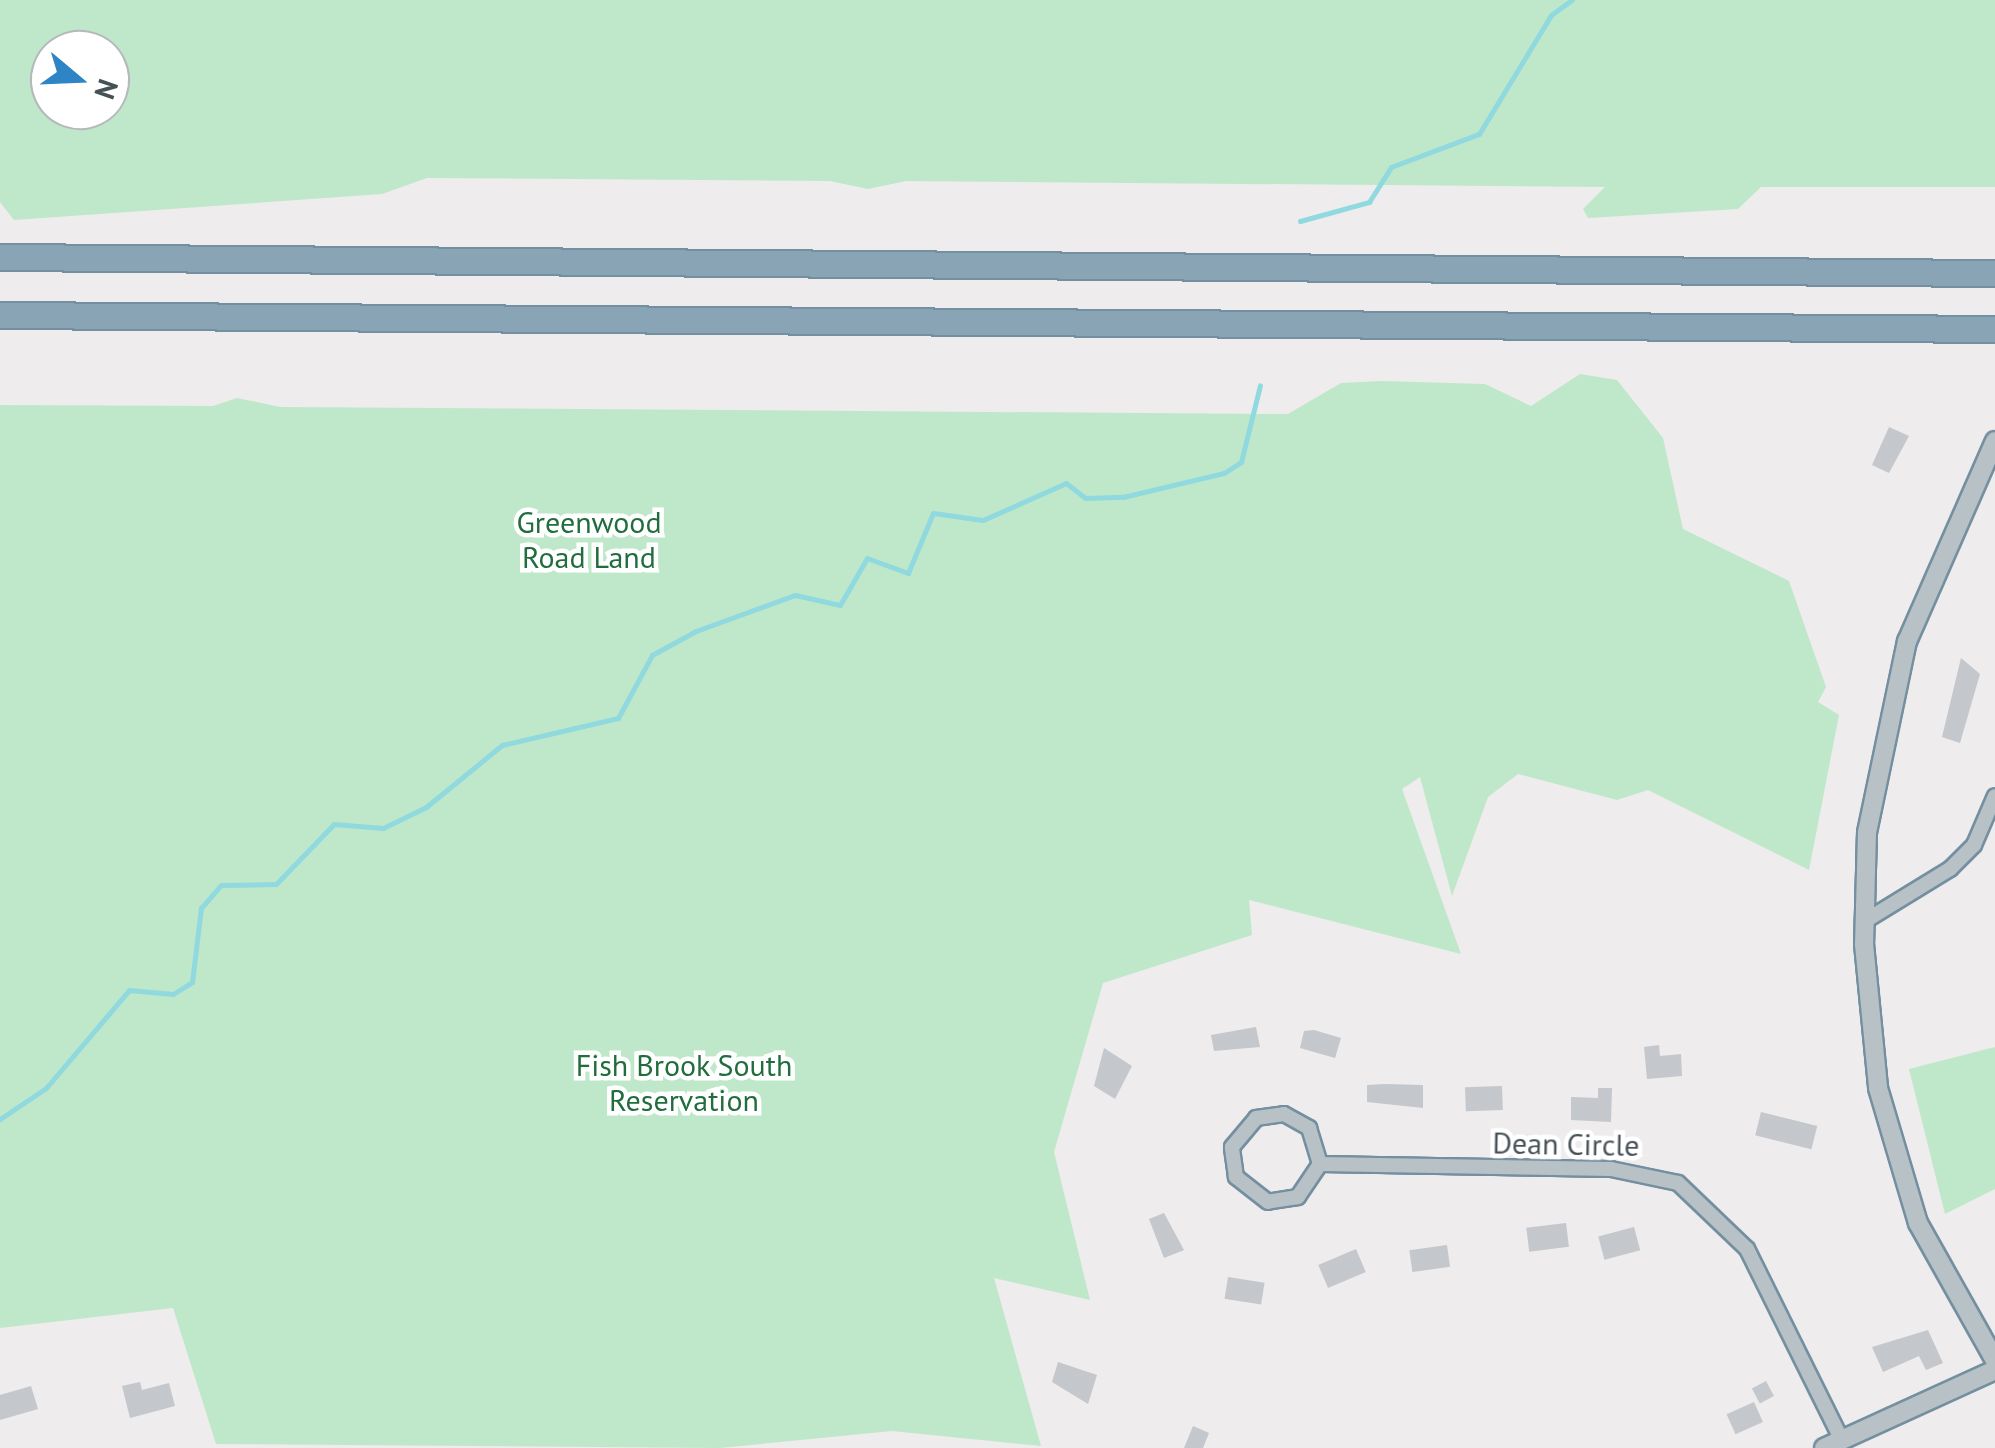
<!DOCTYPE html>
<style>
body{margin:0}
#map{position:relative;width:1995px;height:1448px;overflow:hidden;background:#eeecec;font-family:"PT Sans",sans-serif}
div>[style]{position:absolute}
.green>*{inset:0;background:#bee8c9}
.stream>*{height:5px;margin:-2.5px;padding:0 2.5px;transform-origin:2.5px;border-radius:2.5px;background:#90d9df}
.building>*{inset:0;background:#c4c7cb;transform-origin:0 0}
.roads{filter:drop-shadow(2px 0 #748fa0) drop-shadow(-2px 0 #748fa0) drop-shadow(0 2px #748fa0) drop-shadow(0 -2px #748fa0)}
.minor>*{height:14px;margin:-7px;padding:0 7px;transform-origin:7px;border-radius:7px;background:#b8c2c6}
.tertiary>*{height:18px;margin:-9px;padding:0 9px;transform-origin:9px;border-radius:9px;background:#b8c2c6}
.motorway>*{height:25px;margin:-12.5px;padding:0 12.5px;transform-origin:12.5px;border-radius:12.5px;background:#89a4b5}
span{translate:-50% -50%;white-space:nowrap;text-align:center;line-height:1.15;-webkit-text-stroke:9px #fff;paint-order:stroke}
.park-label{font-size:30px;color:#216d3d}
.street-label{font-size:30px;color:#465156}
.north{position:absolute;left:30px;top:30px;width:100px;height:100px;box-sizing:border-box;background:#fff;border:2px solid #b5b9bb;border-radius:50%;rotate:109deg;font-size:28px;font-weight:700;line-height:40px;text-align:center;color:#465156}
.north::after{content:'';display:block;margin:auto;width:35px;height:45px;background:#2f84c5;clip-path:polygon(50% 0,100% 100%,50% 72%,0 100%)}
</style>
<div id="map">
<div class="green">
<div style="clip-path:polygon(evenodd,0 0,1995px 0,1995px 187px,1761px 187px,1738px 209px,1588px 218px,1583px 209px,1605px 187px,906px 181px,868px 189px,830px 181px,427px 178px,382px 194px,14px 220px,0 202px,0 0,50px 50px,110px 50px,110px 110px,50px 110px,50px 50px)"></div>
<div style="clip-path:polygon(1580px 374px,1617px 380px,1663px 438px,1683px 529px,1789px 581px,1826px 687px,1818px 702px,1839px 715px,1809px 870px,1648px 790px,1617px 800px,1518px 774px,1488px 797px,1452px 896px,1420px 777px,1402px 789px,1461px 954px,1249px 900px,1252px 935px,1103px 983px,1054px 1152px,1090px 1300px,994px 1278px,1041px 1446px,892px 1431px,720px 1448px,216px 1444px,173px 1308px,0 1328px,0 405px,213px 406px,237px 398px,280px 407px,1288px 414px,1341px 383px,1382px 381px,1485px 384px,1531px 406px)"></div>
<div style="clip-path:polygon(1995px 1047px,1995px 1189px,1945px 1214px,1909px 1069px)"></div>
</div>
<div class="stream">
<div style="left:1300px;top:221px;width:72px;rotate:-15.4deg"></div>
<div style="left:1369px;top:202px;width:41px;rotate:-57.8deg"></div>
<div style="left:1391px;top:167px;width:94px;rotate:-20.6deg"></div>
<div style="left:1479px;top:134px;width:139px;rotate:-58.8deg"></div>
<div style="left:1551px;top:15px;width:26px;rotate:-36deg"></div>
<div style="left:0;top:1119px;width:55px;rotate:-34deg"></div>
<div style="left:46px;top:1088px;width:128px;rotate:-49.7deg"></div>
<div style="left:129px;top:990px;width:44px;rotate:5.2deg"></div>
<div style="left:173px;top:994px;width:22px;rotate:-32deg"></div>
<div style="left:192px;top:982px;width:75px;rotate:-83.1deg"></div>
<div style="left:201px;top:908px;width:30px;rotate:-49deg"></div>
<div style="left:221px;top:885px;width:55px;rotate:-1deg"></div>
<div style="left:276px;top:884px;width:83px;rotate:-46deg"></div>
<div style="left:334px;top:824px;width:49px;rotate:4.7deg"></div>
<div style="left:383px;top:828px;width:48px;rotate:-26deg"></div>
<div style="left:426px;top:807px;width:98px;rotate:-39.2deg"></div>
<div style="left:502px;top:745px;width:119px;rotate:-13.1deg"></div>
<div style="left:618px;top:718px;width:72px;rotate:-61.6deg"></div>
<div style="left:652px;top:655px;width:50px;rotate:-28.6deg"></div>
<div style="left:696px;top:631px;width:105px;rotate:-20deg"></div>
<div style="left:795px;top:595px;width:46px;rotate:12.5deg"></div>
<div style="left:840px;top:605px;width:54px;rotate:-60.1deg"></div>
<div style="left:867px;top:558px;width:44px;rotate:20.1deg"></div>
<div style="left:908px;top:573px;width:65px;rotate:-67.4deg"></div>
<div style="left:933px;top:513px;width:50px;rotate:8deg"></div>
<div style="left:983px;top:520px;width:91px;rotate:-24deg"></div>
<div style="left:1066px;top:483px;width:24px;rotate:38deg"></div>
<div style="left:1085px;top:498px;width:38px;rotate:-2deg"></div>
<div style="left:1123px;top:497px;width:104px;rotate:-13.4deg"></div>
<div style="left:1224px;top:473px;width:20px;rotate:-33deg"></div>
<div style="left:1241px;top:462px;width:79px;rotate:-76.1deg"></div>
</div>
<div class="building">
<div style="clip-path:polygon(1889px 427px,1909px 436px,1889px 473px,1872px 465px)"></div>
<div style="clip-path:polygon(1961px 658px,1980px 674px,1960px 743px,1942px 737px)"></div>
<div style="clip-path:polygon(1256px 1027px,1260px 1047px,1214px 1051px,1211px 1035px)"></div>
<div style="clip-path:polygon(1314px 1030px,1341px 1038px,1335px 1058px,1300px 1048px,1304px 1031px)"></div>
<div style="clip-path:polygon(1659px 1045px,1660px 1056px,1681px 1054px,1682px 1076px,1647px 1079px,1644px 1047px)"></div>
<div style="clip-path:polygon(1104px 1048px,1132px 1066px,1115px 1099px,1094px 1086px)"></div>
<div style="clip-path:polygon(1385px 1084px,1423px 1085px,1423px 1108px,1367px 1102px,1367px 1085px)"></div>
<div style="left:1502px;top:1086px;width:24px;height:37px;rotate:88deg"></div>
<div style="clip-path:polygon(1598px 1088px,1612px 1088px,1611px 1122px,1571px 1120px,1571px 1097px,1598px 1098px)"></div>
<div style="left:1761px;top:1112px;width:58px;height:24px;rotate:14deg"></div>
<div style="clip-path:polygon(1164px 1213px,1184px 1250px,1164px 1258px,1149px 1219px)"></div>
<div style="left:1566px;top:1223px;width:24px;height:40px;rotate:83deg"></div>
<div style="left:1634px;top:1227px;width:24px;height:37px;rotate:75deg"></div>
<div style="left:1447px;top:1245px;width:22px;height:38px;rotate:82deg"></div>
<div style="left:1356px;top:1249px;width:25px;height:41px;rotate:67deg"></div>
<div style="left:1228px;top:1277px;width:37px;height:22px;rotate:9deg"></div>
<div style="clip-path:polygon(1928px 1330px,1943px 1363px,1926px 1370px,1919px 1356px,1883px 1372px,1872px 1347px)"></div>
<div style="clip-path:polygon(1058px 1362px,1097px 1375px,1088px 1404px,1052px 1382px)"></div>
<div style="left:1766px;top:1381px;width:17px;height:16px;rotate:62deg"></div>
<div style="clip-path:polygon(140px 1382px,142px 1390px,169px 1383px,175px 1406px,130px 1418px,122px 1386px)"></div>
<div style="clip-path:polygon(31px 1386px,38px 1409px,0 1420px,0 1395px)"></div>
<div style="left:1754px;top:1402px;width:22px;height:30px;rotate:66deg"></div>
<div style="clip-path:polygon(1193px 1426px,1209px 1433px,1203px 1448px,1184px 1448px)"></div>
</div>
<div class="roads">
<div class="minor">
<div style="left:1865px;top:921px;width:100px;rotate:-31.5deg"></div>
<div style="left:1950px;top:869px;width:34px;rotate:-45deg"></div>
<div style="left:1974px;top:845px;width:53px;rotate:-66.8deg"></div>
<div style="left:1320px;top:1164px;width:40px;rotate:124deg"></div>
<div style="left:1298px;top:1197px;width:30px;rotate:171deg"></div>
<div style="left:1268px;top:1202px;width:41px;rotate:-142deg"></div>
<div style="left:1236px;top:1177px;width:30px;rotate:-98deg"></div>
<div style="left:1232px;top:1147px;width:38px;rotate:-50deg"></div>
<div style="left:1256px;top:1118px;width:28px;rotate:-8deg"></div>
<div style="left:1284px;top:1114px;width:29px;rotate:29deg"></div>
<div style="left:1309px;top:1128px;width:38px;rotate:73deg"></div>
<div style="left:1320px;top:1164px;width:291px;rotate:1deg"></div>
<div style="left:1611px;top:1169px;width:68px;rotate:11.8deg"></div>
<div style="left:1678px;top:1183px;width:95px;rotate:43.7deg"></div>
<div style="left:1747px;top:1249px;width:213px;rotate:63.6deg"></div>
</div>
<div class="tertiary">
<div style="left:1995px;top:441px;width:219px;rotate:113.7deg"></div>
<div style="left:1907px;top:641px;width:195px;rotate:101.8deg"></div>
<div style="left:1867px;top:832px;width:112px;rotate:91.5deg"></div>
<div style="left:1864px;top:944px;width:145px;rotate:84.4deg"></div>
<div style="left:1878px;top:1088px;width:141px;rotate:73.5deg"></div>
<div style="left:1918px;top:1223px;width:157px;rotate:60.7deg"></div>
<div style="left:1824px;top:1448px;width:188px;rotate:-24.5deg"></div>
</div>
<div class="motorway">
<div style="left:0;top:257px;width:1995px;rotate:0.46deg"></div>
<div style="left:0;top:315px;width:1995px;rotate:0.4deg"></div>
</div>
</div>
<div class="park-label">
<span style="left:589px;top:539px">Greenwood<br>Road Land</span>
<span style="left:684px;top:1082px">Fish Brook South<br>Reservation</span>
</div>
<div class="street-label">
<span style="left:1566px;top:1144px;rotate:1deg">Dean Circle</span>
</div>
<div class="north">N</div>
</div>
